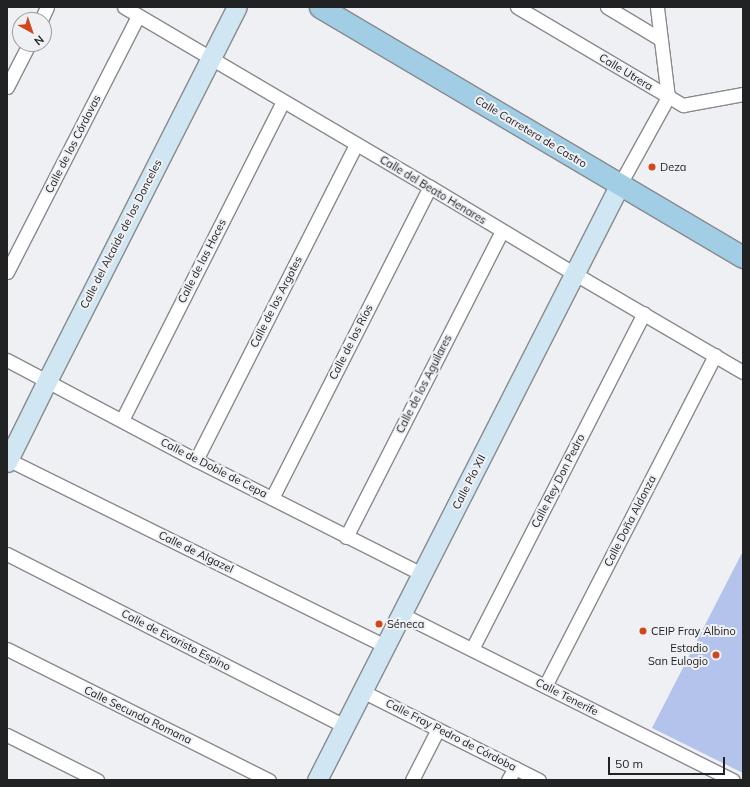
<!DOCTYPE html>
<meta charset="utf-8">
<style>
body{margin:0}
#map{position:relative;width:750px;height:787px;overflow:hidden;background:#eef0f4;font-family:Mulish,sans-serif}
div>[style]{position:absolute}
.green>*{inset:0;background:#b3c3ec}
.roads{filter:drop-shadow(1px 0 #888a8e) drop-shadow(-1px 0 #888a8e) drop-shadow(0 1px #888a8e) drop-shadow(0 -1px #888a8e)}
.street>*{height:13px;margin:-6.5px;padding:0 6.5px;transform-origin:6.5px;border-radius:6.5px;background:#fff}
.secondary>*{height:19px;margin:-9.5px;padding:0 9.5px;transform-origin:9.5px;border-radius:9.5px;background:#d0e6f2}
.primary>*{height:21px;margin:-10.5px;padding:0 10.5px;transform-origin:10.5px;border-radius:10.5px;background:#a1cee5}
.dots>*{width:11px;height:11px;translate:-50% -50%;box-sizing:border-box;border:2px solid #eef0f4;border-radius:50%}
span{translate:-50% -50%;white-space:nowrap;text-align:center;line-height:1.15;-webkit-text-stroke:4px #eef0f4;paint-order:stroke}
.street-label{font-size:11px;color:#212223}
.poi-label{font-size:11px;color:#212223}
.left{translate:0 -50%;text-align:left}
.right{translate:-100% -50%;text-align:right}
.frame{position:absolute;inset:0;border:8px solid #212223;pointer-events:none}
.north{position:absolute;left:12px;top:12px;width:40px;height:40px;box-sizing:border-box;background:#eef0f4;border:1px solid #9c9ea0;border-radius:50%;rotate:140deg;font-size:11px;font-weight:700;line-height:16px;text-align:center;color:#212223}
.north::after{content:'';display:block;margin:auto;width:14px;height:18px;background:#cf471a;clip-path:polygon(50% 0,100% 100%,50% 72%,0 100%)}
.scale{position:absolute;left:608px;top:757px;width:117px;height:18px;box-sizing:border-box;border:2px solid #212223;border-top:0;padding-left:5px;font-size:12px;line-height:14px;white-space:nowrap;color:#212223;-webkit-text-stroke:3px #eef0f4;paint-order:stroke}
</style>
<div id="map">
<div class="green">
<div style="clip-path:polygon(743px 551px,743px 773px,652px 728px)"></div>
</div>
<div class="roads">
<div class="street">
<div style="left:124px;top:7px;width:355px;rotate:30.5deg"></div>
<div style="left:430px;top:187px;width:169px;rotate:31deg"></div>
<div style="left:575px;top:274px;width:194px;rotate:30.3deg"></div>
<div style="left:517px;top:7px;width:193px;rotate:30.6deg"></div>
<div style="left:683px;top:105px;width:61px;rotate:-10.4deg"></div>
<div style="left:607px;top:7px;width:62px;rotate:31.1deg"></div>
<div style="left:41px;top:20px;width:14px;rotate:-65deg"></div>
<div style="left:7px;top:87px;width:48px;rotate:-62.9deg"></div>
<div style="left:620px;top:184px;width:99px;rotate:-61.1deg"></div>
<div style="left:668px;top:97px;width:91px;rotate:-97deg"></div>
<div style="left:7px;top:272px;width:288px;rotate:-62.9deg"></div>
<div style="left:7px;top:360px;width:214px;rotate:27.9deg"></div>
<div style="left:196px;top:460px;width:253px;rotate:26.8deg"></div>
<div style="left:122px;top:420px;width:357px;rotate:-63.2deg"></div>
<div style="left:7px;top:459px;width:422px;rotate:26.3deg"></div>
<div style="left:196px;top:460px;width:354px;rotate:-63.1deg"></div>
<div style="left:272px;top:498px;width:349px;rotate:-63.1deg"></div>
<div style="left:346px;top:537px;width:343px;rotate:-63deg"></div>
<div style="left:7px;top:554px;width:378px;rotate:27deg"></div>
<div style="left:401px;top:614px;width:371px;rotate:26.6deg"></div>
<div style="left:7px;top:649px;width:293px;rotate:26.6deg"></div>
<div style="left:472px;top:649px;width:377px;rotate:-62.9deg"></div>
<div style="left:545px;top:686px;width:372px;rotate:-62.8deg"></div>
<div style="left:362px;top:691px;width:198px;rotate:26.7deg"></div>
<div style="left:7px;top:735px;width:101px;rotate:26.6deg"></div>
<div style="left:412px;top:780px;width:57px;rotate:-63deg"></div>
<div style="left:508px;top:780px;width:14px;rotate:-60deg"></div>
</div>
<div class="secondary">
<div style="left:7px;top:462px;width:90px;rotate:-63.7deg"></div>
<div style="left:47px;top:381px;width:419px;rotate:-63.1deg"></div>
<div style="left:317px;top:780px;width:669px;rotate:-63.05deg"></div>
</div>
<div class="primary">
<div style="left:320px;top:7px;width:491px;rotate:30.6deg"></div>
</div>
</div>
<div class="dots">
<div style="left:652px;top:167px;background:#cf471a"></div>
<div style="left:379px;top:624px;background:#cf471a"></div>
<div style="left:643px;top:631px;background:#cf471a"></div>
<div style="left:716px;top:655px;background:#cf471a"></div>
</div>
<div class="street-label">
<span style="left:626px;top:72px;rotate:31deg">Calle Utrera</span>
<span style="left:531px;top:132px;rotate:31deg">Calle Carretera de Castro</span>
<span style="left:73px;top:144px;rotate:-63deg">Calle de los Córdovas</span>
<span style="left:433px;top:190px;rotate:31deg">Calle del Beato Henares</span>
<span style="left:121px;top:234px;rotate:-63deg">Calle del Alcaide de los Donceles</span>
<span style="left:202px;top:261px;rotate:-63deg">Calle de las Hoces</span>
<span style="left:276px;top:302px;rotate:-63deg">Calle de los Argotes</span>
<span style="left:351px;top:342px;rotate:-63deg">Calle de los Ríos</span>
<span style="left:424px;top:384px;rotate:-63deg">Calle de los Aguilares</span>
<span style="left:214px;top:468px;rotate:27deg">Calle de Doble de Cepa</span>
<span style="left:558px;top:481px;rotate:-63deg">Calle Rey Don Pedro</span>
<span style="left:469px;top:482px;rotate:-63deg">Calle Pío XII</span>
<span style="left:630px;top:521px;rotate:-63deg">Calle Doña Aldonza</span>
<span style="left:196px;top:552px;rotate:26deg">Calle de Algazel</span>
<span style="left:176px;top:640px;rotate:27deg">Calle de Evaristo Espino</span>
<span style="left:567px;top:697px;rotate:27deg">Calle Tenerife</span>
<span style="left:138px;top:715px;rotate:26deg">Calle Secunda Romana</span>
<span style="left:451px;top:735px;rotate:27deg">Calle Fray Pedro de Córdoba</span>
</div>
<div class="poi-label">
<span class="left" style="left:660px;top:167px">Deza</span>
<span class="left" style="left:387px;top:624px">Séneca</span>
<span class="left" style="left:651px;top:631px">CEIP Fray Albino</span>
<span class="right" style="left:708px;top:655px">Estadio<br>San Eulogio</span>
</div>
<div class="frame"></div>
<div class="north">N</div>
<div class="scale">50 m</div>
</div>
